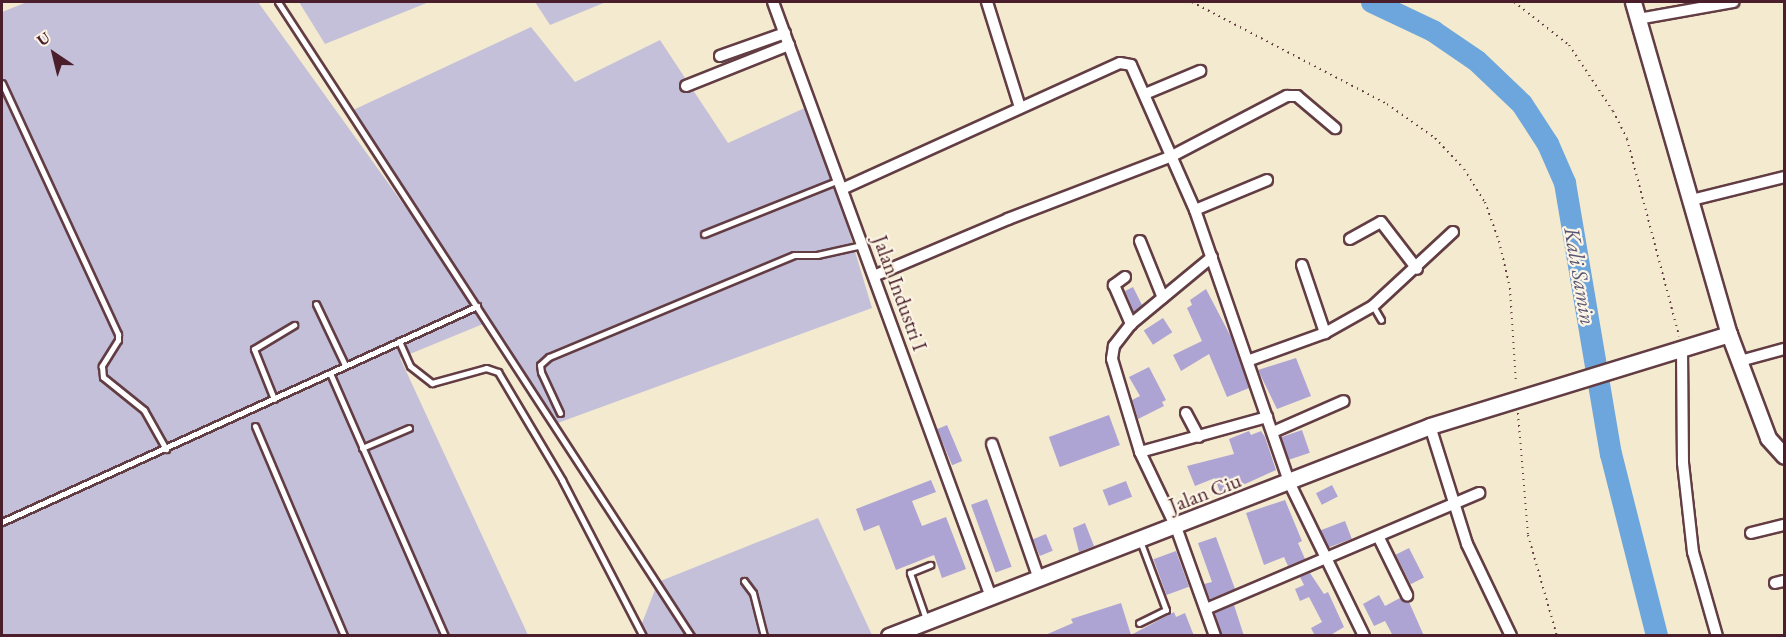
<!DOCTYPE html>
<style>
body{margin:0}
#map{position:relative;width:1786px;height:637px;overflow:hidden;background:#f3eacf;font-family:"EB Garamond",serif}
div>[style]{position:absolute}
.industrial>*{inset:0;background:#c5c0da}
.river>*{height:22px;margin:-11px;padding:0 11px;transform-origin:11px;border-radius:11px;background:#6ca6dc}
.building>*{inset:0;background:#aea4d3;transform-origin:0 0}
.path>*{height:2px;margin-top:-1px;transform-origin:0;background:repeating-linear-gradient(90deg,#633d44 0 1.5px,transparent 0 6px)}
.roads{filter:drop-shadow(2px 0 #633d44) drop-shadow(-2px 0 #633d44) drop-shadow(0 2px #633d44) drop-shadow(0 -2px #633d44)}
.lane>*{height:5px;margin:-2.5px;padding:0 2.5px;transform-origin:2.5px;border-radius:2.5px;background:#fff}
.street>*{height:10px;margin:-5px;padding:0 5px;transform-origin:5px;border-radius:5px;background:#fff}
.secondary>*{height:15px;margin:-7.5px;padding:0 7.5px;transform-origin:7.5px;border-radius:7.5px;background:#fff}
span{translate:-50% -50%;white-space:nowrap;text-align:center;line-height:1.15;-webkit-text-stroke:4.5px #fcf5e5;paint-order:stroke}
.street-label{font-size:21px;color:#4a1f2b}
.water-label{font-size:22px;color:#585572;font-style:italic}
.frame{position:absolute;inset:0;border:3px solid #4a1f2b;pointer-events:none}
.north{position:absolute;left:24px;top:24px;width:60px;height:60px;-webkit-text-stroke:4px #fcf5e5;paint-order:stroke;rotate:325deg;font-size:16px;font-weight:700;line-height:24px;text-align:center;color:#4a1f2b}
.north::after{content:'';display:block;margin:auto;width:21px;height:27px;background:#4a1f2b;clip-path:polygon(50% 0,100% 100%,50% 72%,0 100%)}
</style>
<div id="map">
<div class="industrial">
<div style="clip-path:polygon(27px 2px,258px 2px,483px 315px,351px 111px,531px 27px,575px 82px,660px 40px,728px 143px,811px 105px,872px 308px,555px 424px,488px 322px,400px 358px,528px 635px,2px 635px,2px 12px)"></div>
<div style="clip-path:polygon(299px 2px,429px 2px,325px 44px)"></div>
<div style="clip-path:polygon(535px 2px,606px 2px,550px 25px)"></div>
<div style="clip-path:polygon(818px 518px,872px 635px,637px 636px,658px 582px)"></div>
</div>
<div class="river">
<div style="left:1372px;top:2px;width:68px;rotate:25.4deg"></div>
<div style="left:1433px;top:31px;width:53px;rotate:34.3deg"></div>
<div style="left:1477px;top:61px;width:62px;rotate:43.7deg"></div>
<div style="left:1522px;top:104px;width:48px;rotate:57deg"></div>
<div style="left:1548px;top:144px;width:43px;rotate:66.4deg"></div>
<div style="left:1565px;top:183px;width:275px;rotate:80.4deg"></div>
<div style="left:1611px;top:454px;width:188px;rotate:75.8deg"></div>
</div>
<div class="building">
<div style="clip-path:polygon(1133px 287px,1142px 305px,1134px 312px,1125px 291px)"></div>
<div style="clip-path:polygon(1206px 289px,1231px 337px,1249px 388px,1227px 397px,1209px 354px,1181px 371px,1173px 355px,1202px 341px,1187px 308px,1192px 305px,1190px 300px)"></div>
<div style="left:1163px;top:318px;width:17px;height:23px;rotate:57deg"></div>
<div style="clip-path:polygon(1296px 358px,1311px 396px,1277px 409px,1258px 370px)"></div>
<div style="clip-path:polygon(1149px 367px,1166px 400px,1162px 402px,1164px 406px,1138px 419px,1132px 400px,1140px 396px,1129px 377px)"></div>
<div style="left:1109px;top:415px;width:32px;height:64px;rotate:70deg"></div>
<div style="left:947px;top:425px;width:39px;height:11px;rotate:67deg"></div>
<div style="left:1302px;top:430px;width:24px;height:22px;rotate:71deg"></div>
<div style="clip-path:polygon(1249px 431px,1251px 435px,1261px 431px,1265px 437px,1276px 470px,1221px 495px,1215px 478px,1195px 486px,1187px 466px,1234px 454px,1229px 439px)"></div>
<div style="clip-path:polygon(931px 480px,936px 492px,912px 501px,922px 526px,946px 517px,966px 569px,942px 578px,934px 555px,896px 570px,879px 525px,864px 531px,856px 509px)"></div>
<div style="left:1126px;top:481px;width:17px;height:25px;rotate:69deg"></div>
<div style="left:1332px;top:485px;width:13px;height:18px;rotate:63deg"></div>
<div style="left:987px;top:499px;width:72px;height:17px;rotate:70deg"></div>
<div style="clip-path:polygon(1285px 500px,1302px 541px,1298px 543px,1305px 559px,1288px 566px,1284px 557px,1264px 565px,1246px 513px)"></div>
<div style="left:1345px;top:521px;width:19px;height:26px;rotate:69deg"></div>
<div style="clip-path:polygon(1085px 523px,1094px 546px,1079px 552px,1073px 528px)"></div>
<div style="left:1046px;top:534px;width:18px;height:14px;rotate:68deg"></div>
<div style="clip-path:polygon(1216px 537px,1235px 589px,1210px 599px,1204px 584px,1212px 582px,1198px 543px)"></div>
<div style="left:1409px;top:548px;width:33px;height:15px;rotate:63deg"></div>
<div style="left:1176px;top:551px;width:38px;height:24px;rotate:70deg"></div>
<div style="clip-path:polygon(1310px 573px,1324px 594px,1328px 592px,1344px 627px,1329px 636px,1315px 636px,1311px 628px,1322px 622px,1309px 597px,1300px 601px,1295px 589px,1304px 585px,1300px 577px)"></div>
<div style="clip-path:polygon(1379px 595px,1385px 606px,1400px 598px,1409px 602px,1424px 636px,1393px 636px,1385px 621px,1374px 626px,1363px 604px)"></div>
<div style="clip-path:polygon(1121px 603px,1131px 635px,1174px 612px,1176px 617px,1185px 613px,1194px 636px,1043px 636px,1073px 623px,1071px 619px)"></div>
<div style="clip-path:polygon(1234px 605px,1244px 636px,1222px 636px,1215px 613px)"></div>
</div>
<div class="path">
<div style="left:1192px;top:2px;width:220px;rotate:27.6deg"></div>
<div style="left:1387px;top:104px;width:59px;rotate:35.3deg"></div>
<div style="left:1435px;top:138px;width:42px;rotate:46.9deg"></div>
<div style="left:1464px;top:169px;width:39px;rotate:58deg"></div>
<div style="left:1485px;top:202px;width:41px;rotate:70.3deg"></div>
<div style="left:1499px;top:241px;width:48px;rotate:76.8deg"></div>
<div style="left:1510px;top:288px;width:96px;rotate:86.4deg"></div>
<div style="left:1514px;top:2px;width:70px;rotate:38deg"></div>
<div style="left:1569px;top:45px;width:79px;rotate:56.3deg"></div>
<div style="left:1613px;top:111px;width:31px;rotate:63deg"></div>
<div style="left:1627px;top:139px;width:204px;rotate:75.2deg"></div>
<div style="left:1518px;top:413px;width:122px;rotate:85.3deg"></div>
<div style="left:1528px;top:535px;width:105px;rotate:74deg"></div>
</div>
<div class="roads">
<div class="lane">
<div style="left:278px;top:2px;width:757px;rotate:56.92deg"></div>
<div style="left:2px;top:83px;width:277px;rotate:65.2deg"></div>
<div style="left:118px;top:334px;width:6px;rotate:90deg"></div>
<div style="left:118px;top:340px;width:31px;rotate:122deg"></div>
<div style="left:102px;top:366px;width:11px;rotate:85deg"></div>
<div style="left:103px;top:377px;width:53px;rotate:38.8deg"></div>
<div style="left:144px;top:410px;width:45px;rotate:60.6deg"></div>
<div style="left:704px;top:234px;width:145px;rotate:-21.8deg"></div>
<div style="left:316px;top:304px;width:68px;rotate:64.6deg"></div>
<div style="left:1373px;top:306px;width:16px;rotate:60deg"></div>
<div style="left:399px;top:341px;width:27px;rotate:66deg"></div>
<div style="left:410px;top:366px;width:28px;rotate:38deg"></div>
<div style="left:432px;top:383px;width:56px;rotate:-15.5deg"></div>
<div style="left:486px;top:368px;width:13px;rotate:18deg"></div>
<div style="left:498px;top:372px;width:126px;rotate:59.3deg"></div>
<div style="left:562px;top:480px;width:176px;rotate:62.6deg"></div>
<div style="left:330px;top:373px;width:287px;rotate:66.4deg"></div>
<div style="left:274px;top:399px;width:54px;rotate:-111.8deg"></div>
<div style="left:254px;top:349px;width:47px;rotate:-31deg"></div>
<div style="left:560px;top:413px;width:45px;rotate:-114.9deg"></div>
<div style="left:541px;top:372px;width:7px;rotate:-98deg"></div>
<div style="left:540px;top:365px;width:12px;rotate:-42deg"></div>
<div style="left:549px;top:357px;width:265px;rotate:-22.6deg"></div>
<div style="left:794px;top:255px;width:23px"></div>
<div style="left:817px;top:255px;width:46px;rotate:-12.5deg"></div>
<div style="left:255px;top:426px;width:228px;rotate:67deg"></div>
<div style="left:362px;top:448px;width:51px;rotate:-23.1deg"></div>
<div style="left:2px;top:522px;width:522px;rotate:-24.45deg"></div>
<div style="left:744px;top:581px;width:15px;rotate:53deg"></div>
<div style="left:753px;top:593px;width:44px;rotate:75.7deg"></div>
<div style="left:926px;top:619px;width:49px;rotate:-109.2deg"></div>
<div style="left:910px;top:573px;width:22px;rotate:-22deg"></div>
<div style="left:1139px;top:623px;width:30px;rotate:-26deg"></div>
<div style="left:1166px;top:610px;width:74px;rotate:-110.6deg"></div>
</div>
<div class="street">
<div style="left:773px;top:2px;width:634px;rotate:69.88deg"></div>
<div style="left:987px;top:2px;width:110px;rotate:72.6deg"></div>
<div style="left:1638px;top:19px;width:97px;rotate:-10.1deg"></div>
<div style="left:720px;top:56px;width:69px;rotate:-19.5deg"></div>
<div style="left:686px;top:86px;width:111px;rotate:-21.7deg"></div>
<div style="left:1145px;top:94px;width:60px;rotate:-22.7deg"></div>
<div style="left:842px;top:189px;width:305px;rotate:-24.4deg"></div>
<div style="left:1120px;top:63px;width:11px;rotate:10deg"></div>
<div style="left:1131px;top:65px;width:158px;rotate:66.2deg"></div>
<div style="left:1195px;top:210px;width:288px;rotate:70.9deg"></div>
<div style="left:1289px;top:482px;width:171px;rotate:64deg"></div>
<div style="left:1692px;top:200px;width:95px;rotate:-14deg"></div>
<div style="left:1195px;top:210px;width:78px;rotate:-22.6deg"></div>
<div style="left:1350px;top:239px;width:35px;rotate:-29deg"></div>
<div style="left:1381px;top:222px;width:59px;rotate:52.5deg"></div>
<div style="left:1140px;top:241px;width:61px;rotate:68deg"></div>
<div style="left:1212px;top:257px;width:105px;rotate:140.4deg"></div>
<div style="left:1131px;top:324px;width:28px;rotate:128deg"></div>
<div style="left:1114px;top:346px;width:13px;rotate:99deg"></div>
<div style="left:1112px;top:359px;width:97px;rotate:73.2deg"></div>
<div style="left:1140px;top:452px;width:83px;rotate:64.4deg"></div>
<div style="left:1176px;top:527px;width:116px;rotate:70.3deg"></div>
<div style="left:1302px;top:265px;width:72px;rotate:71.3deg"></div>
<div style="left:874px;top:276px;width:146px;rotate:-23deg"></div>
<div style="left:1008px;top:219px;width:176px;rotate:-21deg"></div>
<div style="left:1172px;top:156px;width:130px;rotate:-27.6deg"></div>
<div style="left:1287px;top:96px;width:10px"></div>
<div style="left:1297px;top:96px;width:50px;rotate:40.1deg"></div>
<div style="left:1125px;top:277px;width:14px;rotate:144deg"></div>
<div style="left:1114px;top:285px;width:43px;rotate:66.4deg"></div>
<div style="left:1682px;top:349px;width:114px;rotate:89.5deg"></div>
<div style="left:1683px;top:463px;width:90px;rotate:83.6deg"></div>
<div style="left:1693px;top:552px;width:87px;rotate:74.1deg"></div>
<div style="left:1250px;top:360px;width:80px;rotate:-19.8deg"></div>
<div style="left:1325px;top:333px;width:55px;rotate:-29.4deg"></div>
<div style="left:1373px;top:306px;width:109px;rotate:-42.8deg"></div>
<div style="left:1740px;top:361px;width:46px;rotate:-15.3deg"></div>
<div style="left:1186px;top:413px;width:27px;rotate:62deg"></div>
<div style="left:1430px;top:426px;width:124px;rotate:72.6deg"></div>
<div style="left:1467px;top:544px;width:102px;rotate:64.4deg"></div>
<div style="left:1273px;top:432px;width:77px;rotate:-23.6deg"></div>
<div style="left:992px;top:444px;width:143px;rotate:70.8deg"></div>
<div style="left:1140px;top:452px;width:132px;rotate:-15.4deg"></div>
<div style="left:1751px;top:533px;width:34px;rotate:-14deg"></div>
<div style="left:1379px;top:538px;width:64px;rotate:63.8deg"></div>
<div style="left:1775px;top:583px;width:9px;rotate:-13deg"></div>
<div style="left:1206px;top:609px;width:297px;rotate:-23deg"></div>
</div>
<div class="secondary">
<div style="left:1633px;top:2px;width:346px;rotate:73.9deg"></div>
<div style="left:1729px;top:334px;width:111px;rotate:69.4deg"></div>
<div style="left:1768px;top:438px;width:24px;rotate:48deg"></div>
<div style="left:889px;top:636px;width:580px;rotate:-21.21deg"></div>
<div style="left:1430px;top:426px;width:313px;rotate:-17.1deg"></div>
</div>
</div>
<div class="street-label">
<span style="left:900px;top:293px;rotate:70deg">Jalan Industri I</span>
<span style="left:1205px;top:493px;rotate:-21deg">Jalan Ciu</span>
</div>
<div class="water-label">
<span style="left:1580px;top:276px;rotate:80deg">Kali Samin</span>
</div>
<div class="frame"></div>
<div class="north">U</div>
</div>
